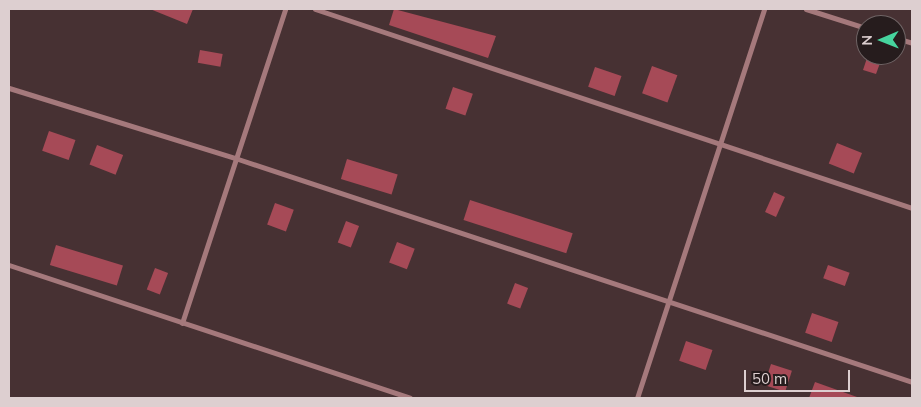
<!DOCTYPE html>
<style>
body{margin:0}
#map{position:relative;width:921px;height:407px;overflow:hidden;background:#473133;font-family:Mulish,sans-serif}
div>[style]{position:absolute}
.building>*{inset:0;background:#a64a57;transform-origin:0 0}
.street>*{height:5px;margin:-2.5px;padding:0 2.5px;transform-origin:2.5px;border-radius:2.5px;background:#a5797c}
span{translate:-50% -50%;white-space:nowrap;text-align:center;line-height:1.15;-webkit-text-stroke:4px #261c1d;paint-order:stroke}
.frame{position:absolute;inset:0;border:10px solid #ddcfd0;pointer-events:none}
.north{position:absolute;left:856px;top:15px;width:50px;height:50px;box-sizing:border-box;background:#261c1d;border:1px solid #6f6465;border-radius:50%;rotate:269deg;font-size:14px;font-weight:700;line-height:20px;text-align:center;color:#ddcfd0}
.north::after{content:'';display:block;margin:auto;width:18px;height:22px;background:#46d49e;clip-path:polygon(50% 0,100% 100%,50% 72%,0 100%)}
.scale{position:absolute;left:744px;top:370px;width:106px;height:22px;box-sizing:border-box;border:2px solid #ddcfd0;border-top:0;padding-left:6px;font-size:15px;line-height:18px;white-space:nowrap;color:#ddcfd0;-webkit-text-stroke:4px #261c1d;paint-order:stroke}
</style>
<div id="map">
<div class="building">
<div style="clip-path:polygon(150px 9px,193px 9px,187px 24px)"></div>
<div style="clip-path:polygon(394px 9px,496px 36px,488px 58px,389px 25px)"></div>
<div style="left:200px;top:50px;width:23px;height:13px;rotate:10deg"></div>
<div style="clip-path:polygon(868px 55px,883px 55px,876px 74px,863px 70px)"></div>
<div style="left:652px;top:66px;width:27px;height:29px;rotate:20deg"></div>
<div style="left:595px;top:67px;width:28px;height:21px;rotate:19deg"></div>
<div style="left:453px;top:87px;width:21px;height:23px;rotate:19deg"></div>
<div style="left:49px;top:131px;width:28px;height:21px;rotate:19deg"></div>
<div style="left:837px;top:143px;width:27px;height:22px;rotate:22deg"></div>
<div style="left:97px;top:145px;width:28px;height:21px;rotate:21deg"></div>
<div style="left:347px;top:159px;width:53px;height:21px;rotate:17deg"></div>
<div style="left:774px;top:192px;width:12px;height:22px;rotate:24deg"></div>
<div style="left:470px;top:200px;width:108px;height:21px;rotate:18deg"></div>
<div style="left:275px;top:203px;width:20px;height:23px;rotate:20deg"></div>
<div style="left:346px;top:221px;width:14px;height:23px;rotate:21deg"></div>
<div style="left:397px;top:242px;width:19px;height:22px;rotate:21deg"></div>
<div style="left:56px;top:245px;width:70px;height:21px;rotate:17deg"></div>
<div style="left:828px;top:265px;width:23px;height:14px;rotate:20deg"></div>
<div style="left:155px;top:268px;width:14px;height:23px;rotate:21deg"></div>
<div style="left:515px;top:283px;width:14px;height:22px;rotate:21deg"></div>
<div style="left:812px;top:313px;width:28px;height:21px;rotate:19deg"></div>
<div style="left:686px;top:341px;width:28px;height:21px;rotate:19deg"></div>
<div style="left:771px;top:364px;width:22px;height:22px;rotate:18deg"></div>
<div style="clip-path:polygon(815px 382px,857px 397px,856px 398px,809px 398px)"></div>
</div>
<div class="street">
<div style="left:315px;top:9px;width:629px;rotate:18.43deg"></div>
<div style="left:806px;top:9px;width:63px;rotate:17.6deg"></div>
<div style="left:896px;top:38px;width:17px;rotate:17deg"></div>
<div style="left:9px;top:88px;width:237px;rotate:17.2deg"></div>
<div style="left:235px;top:158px;width:713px;rotate:18.31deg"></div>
<div style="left:9px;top:265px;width:422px;rotate:18.3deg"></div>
<div style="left:182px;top:323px;width:330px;rotate:-71.8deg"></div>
<div style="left:637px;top:398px;width:409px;rotate:-71.9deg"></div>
</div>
<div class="frame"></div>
<div class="north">N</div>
<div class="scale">50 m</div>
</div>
